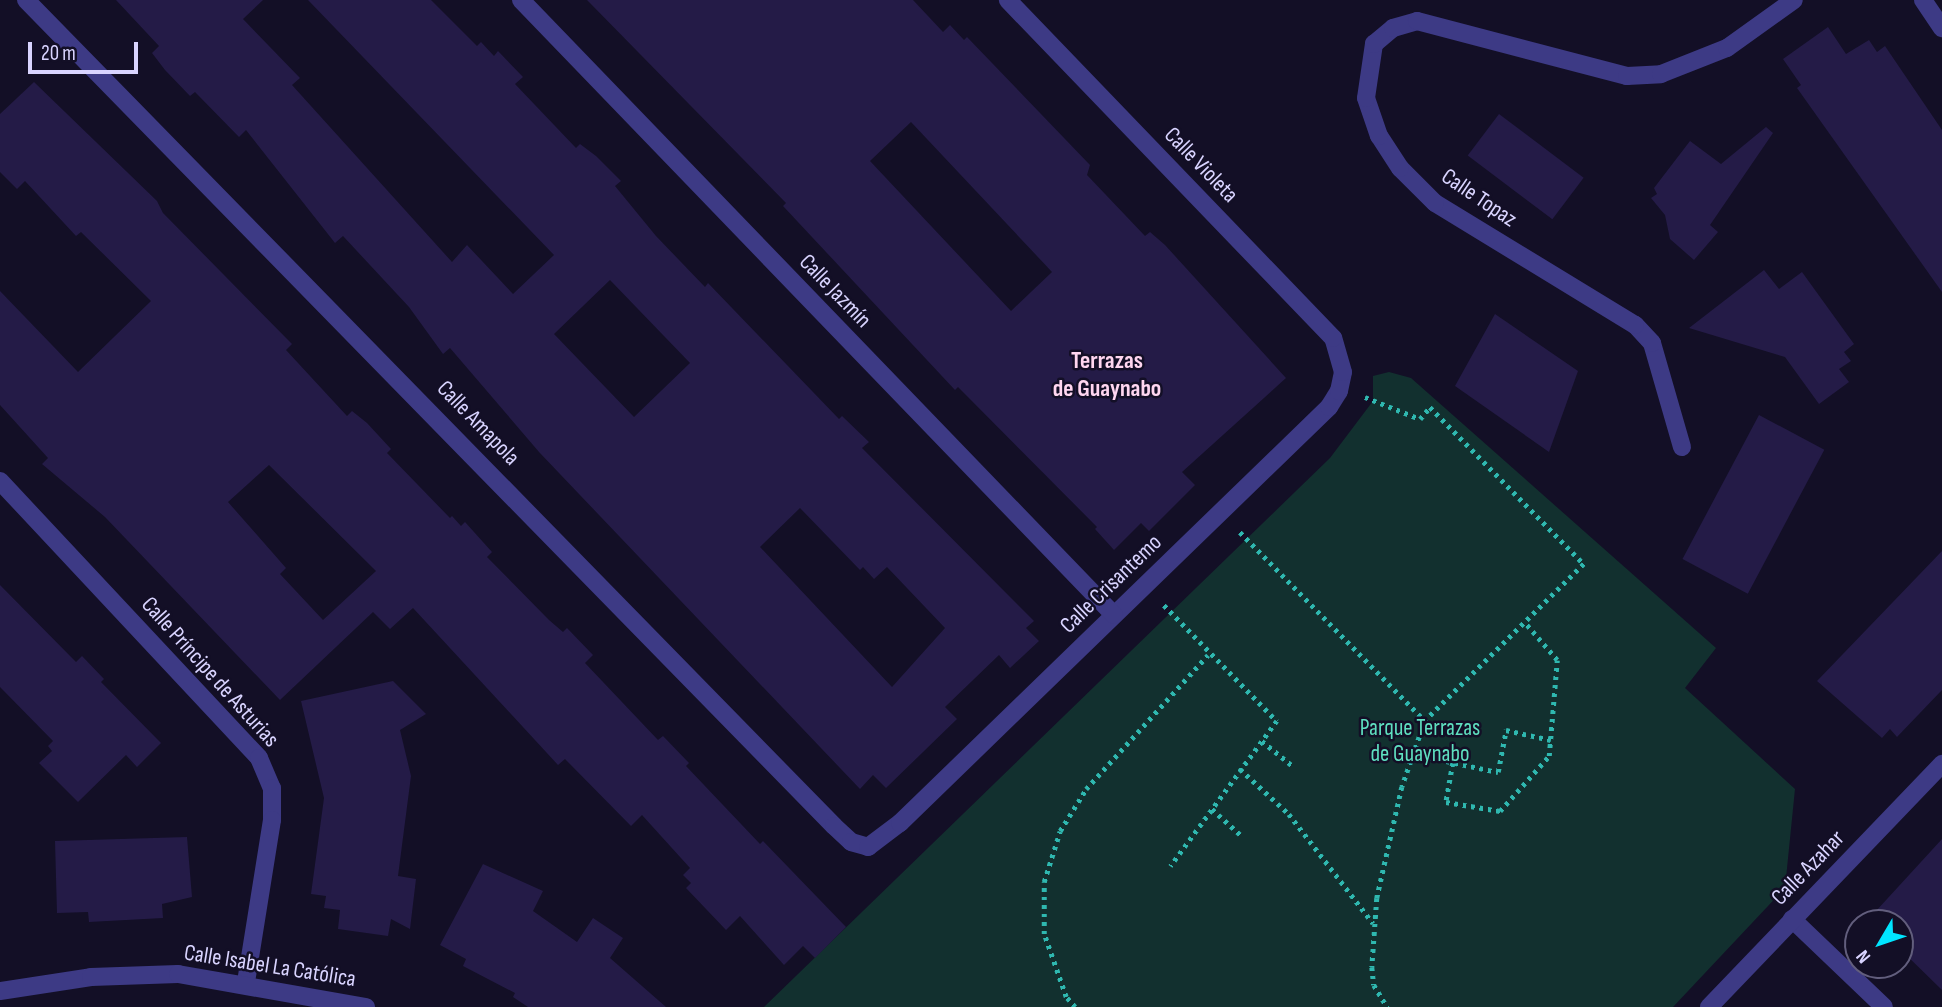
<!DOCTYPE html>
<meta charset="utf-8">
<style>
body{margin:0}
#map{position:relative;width:1942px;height:1007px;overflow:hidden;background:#130f26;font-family:"Sofia Sans Condensed",sans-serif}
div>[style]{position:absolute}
.green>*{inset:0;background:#12302f}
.building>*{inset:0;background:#241b47;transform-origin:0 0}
.path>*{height:4.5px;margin-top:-2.25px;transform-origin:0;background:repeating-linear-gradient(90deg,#2fb8b0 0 3.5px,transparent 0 8.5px)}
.street>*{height:18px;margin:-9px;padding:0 9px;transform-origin:9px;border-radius:9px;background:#3d3a85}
span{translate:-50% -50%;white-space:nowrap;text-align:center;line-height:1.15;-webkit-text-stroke:5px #130f26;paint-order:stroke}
.street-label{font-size:23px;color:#d9d4ff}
.park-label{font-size:23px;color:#5fe0c0}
.neighbourhood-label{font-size:24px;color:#ffd6f0;font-weight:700}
.north{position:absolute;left:1844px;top:909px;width:70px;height:70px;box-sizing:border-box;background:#130f26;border:2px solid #625e7d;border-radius:50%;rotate:231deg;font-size:19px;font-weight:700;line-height:28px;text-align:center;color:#d9d4ff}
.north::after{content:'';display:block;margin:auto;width:24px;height:32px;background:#00e5ff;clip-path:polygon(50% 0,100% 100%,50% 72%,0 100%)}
.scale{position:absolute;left:28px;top:42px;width:110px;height:32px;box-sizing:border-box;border:4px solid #d9d4ff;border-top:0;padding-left:9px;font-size:21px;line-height:24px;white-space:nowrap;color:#d9d4ff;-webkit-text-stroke:5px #130f26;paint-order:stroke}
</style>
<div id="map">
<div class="green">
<div style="clip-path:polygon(1389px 372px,1411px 378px,1716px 648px,1685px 688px,1795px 789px,1785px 888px,1673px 1007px,764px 1007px,1330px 458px,1373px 401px,1373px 376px)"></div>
</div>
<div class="building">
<div style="clip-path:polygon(evenodd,116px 0,263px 0,243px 19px,300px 78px,292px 85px,452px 262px,467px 245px,513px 294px,554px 255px,308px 0,431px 0,477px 46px,481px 42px,494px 56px,498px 51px,523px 77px,515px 84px,576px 148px,580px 144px,596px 156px,621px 181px,615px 186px,656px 236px,705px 287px,708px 283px,839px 419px,842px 416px,869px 442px,862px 448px,1034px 621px,1026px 628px,1039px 641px,1010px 668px,999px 655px,945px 707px,957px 719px,886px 788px,873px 775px,860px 789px,539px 452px,450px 348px,443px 354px,409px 307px,343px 236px,335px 243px,246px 130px,239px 137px,195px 92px,190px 96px,165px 70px,152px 53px,159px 46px,116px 0,610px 280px,690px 363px,634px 417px,554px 334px,610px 280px,116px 0,800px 508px,860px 570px,863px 567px,874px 579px,887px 567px,945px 628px,892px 687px,760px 547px,800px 508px)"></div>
<div style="clip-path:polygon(evenodd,587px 0,913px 0,943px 32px,950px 25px,964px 40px,967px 37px,1090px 165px,1087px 175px,1145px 236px,1150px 232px,1165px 245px,1286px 378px,1182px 472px,1195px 485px,1149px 531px,1141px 523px,1114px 550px,1095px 529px,1097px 527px,958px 387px,955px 390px,783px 206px,786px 203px,587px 0,911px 122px,1052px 272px,1011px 311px,870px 161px,911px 122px)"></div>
<div style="clip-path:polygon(1828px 27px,1846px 54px,1869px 40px,1877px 52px,1885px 46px,1942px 130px,1942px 292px,1797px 88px,1801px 85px,1783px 59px)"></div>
<div style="clip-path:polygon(evenodd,34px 82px,157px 201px,163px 213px,292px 344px,286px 350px,347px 416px,352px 411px,367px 423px,391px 449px,387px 453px,450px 518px,452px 516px,461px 526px,465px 522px,492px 552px,487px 557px,549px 620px,563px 632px,567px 628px,593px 655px,585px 663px,658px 740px,663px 736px,689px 763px,686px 766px,760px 844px,763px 841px,846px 927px,815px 958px,803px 946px,784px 965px,740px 916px,726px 930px,686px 888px,691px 883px,683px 875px,690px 868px,642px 815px,631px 826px,565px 759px,558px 765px,413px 608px,390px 629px,373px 612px,280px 700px,105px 517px,42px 464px,48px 458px,0 405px,0 291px,78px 372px,151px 301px,81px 232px,76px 236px,25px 181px,17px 189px,0 172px,0 114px,34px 82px,269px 465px,376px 571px,323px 620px,280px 574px,286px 568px,228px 502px,269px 465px)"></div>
<div style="left:1499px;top:114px;width:106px;height:52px;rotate:37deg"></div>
<div style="clip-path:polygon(1766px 127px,1773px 133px,1710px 225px,1718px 232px,1694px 260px,1670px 239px,1665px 215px,1651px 198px,1657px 194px,1654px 188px,1690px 141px,1721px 164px)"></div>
<div style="clip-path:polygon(1764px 270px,1779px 289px,1802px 272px,1854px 344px,1844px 352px,1851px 361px,1839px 369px,1849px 382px,1819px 404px,1785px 357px,1689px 328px)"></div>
<div style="clip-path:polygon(1495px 314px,1578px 371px,1549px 452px,1455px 386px)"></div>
<div style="left:1759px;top:415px;width:74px;height:163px;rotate:28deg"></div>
<div style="clip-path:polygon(1942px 551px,1942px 690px,1897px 737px,1890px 729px,1882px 738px,1817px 681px)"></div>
<div style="clip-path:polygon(0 585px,76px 662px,82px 656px,104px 679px,101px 682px,161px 743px,137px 767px,126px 755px,78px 802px,39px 763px,52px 751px,48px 746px,53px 741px,0 687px)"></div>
<div style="clip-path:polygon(393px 681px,426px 714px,400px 730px,411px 776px,398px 876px,416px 879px,410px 929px,391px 919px,388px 936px,338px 929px,340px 910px,324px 908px,326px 896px,311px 894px,324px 798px,301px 701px)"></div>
<div style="clip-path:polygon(187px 837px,192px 897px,162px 904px,163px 918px,89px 922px,88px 912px,57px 913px,55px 841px)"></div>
<div style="clip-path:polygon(1942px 839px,1942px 990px,1900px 949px,1900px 923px,1865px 923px)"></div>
<div style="clip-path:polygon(483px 864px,543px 891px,533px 911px,577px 942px,593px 918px,623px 938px,610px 958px,666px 1007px,528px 1007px,513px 997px,515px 993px,463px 966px,466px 959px,440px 945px)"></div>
</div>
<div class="path">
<div style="left:1365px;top:397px;width:59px;rotate:21.8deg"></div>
<div style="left:1420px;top:419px;width:16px;rotate:-50deg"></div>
<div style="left:1430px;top:407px;width:220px;rotate:45.6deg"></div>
<div style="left:1584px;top:564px;width:223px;rotate:135.4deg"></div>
<div style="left:1425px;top:721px;width:70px;rotate:109.2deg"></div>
<div style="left:1402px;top:787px;width:114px;rotate:102.7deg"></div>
<div style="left:1377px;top:898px;width:69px;rotate:94.1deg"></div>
<div style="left:1372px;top:967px;width:18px;rotate:84deg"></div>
<div style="left:1374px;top:985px;width:26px;rotate:59deg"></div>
<div style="left:1240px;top:532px;width:264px;rotate:45.6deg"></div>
<div style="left:1164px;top:605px;width:162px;rotate:45.8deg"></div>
<div style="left:1277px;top:721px;width:180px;rotate:126.2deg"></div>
<div style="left:1262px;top:741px;width:41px;rotate:39.1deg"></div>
<div style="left:1413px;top:754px;width:87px;rotate:12deg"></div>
<div style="left:1498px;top:772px;width:43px;rotate:-79.2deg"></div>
<div style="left:1506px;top:730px;width:46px;rotate:12.5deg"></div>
<div style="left:1453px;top:763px;width:40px;rotate:100deg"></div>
<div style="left:1446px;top:802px;width:55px;rotate:9.5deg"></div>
<div style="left:1500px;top:811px;width:74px;rotate:-48.3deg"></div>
<div style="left:1549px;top:756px;width:96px;rotate:-85.2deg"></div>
<div style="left:1557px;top:660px;width:49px;rotate:-130.9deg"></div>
<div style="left:1240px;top:769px;width:67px;rotate:42.6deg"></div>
<div style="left:1289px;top:814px;width:138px;rotate:52.4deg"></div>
<div style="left:1212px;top:809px;width:42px;rotate:42.1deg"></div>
<div style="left:1075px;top:1007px;width:13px;rotate:-132deg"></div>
<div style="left:1066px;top:997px;width:67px;rotate:-109.2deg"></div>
<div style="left:1044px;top:934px;width:52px;rotate:-90deg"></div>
<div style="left:1044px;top:882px;width:53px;rotate:-72.6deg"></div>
<div style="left:1060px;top:831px;width:49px;rotate:-58.2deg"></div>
<div style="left:1086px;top:789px;width:181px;rotate:-47.7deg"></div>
</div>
<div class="street">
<div style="left:26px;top:0;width:1155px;rotate:45.63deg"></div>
<div style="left:834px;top:826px;width:23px;rotate:43deg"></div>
<div style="left:851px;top:842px;width:18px;rotate:16deg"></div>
<div style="left:868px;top:847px;width:40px;rotate:-37deg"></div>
<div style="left:900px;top:823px;width:598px;rotate:-44.12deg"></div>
<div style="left:1329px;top:407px;width:19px;rotate:-58deg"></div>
<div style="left:1339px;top:391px;width:19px;rotate:-78deg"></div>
<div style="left:1343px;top:372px;width:35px;rotate:-106deg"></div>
<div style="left:1333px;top:338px;width:469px;rotate:-133.9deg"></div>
<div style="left:521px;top:0;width:854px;rotate:46.04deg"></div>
<div style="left:1923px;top:0;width:34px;rotate:56deg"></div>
<div style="left:1682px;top:447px;width:108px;rotate:-106.1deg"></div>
<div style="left:1652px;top:343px;width:25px;rotate:-133deg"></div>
<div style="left:1635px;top:325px;width:234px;rotate:-148.6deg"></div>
<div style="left:1435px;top:203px;width:49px;rotate:-135deg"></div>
<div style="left:1400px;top:168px;width:38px;rotate:-123deg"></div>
<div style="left:1379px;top:136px;width:40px;rotate:-108.9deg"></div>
<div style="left:1366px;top:98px;width:55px;rotate:-81.6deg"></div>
<div style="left:1374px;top:44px;width:25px;rotate:-40deg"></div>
<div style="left:1393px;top:28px;width:25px;rotate:-16deg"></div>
<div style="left:1417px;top:21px;width:217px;rotate:14.7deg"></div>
<div style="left:1627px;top:76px;width:34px;rotate:-3deg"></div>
<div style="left:1661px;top:74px;width:71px;rotate:-21.5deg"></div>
<div style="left:1727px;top:48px;width:82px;rotate:-35.6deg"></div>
<div style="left:0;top:481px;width:379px;rotate:46.9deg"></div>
<div style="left:259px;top:758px;width:33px;rotate:67deg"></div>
<div style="left:272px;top:788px;width:32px;rotate:90deg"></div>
<div style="left:272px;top:820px;width:164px;rotate:99.1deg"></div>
<div style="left:1792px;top:919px;width:127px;rotate:43.7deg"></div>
<div style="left:0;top:991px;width:92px;rotate:-8.7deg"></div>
<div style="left:91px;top:977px;width:87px;rotate:-2deg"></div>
<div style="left:178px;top:974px;width:191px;rotate:10deg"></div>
<div style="left:1709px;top:1007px;width:337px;rotate:-46.2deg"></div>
</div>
<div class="street-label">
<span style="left:1201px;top:165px;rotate:46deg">Calle Violeta</span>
<span style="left:1479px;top:198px;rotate:34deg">Calle Topaz</span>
<span style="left:835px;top:291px;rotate:46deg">Calle Jazmín</span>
<span style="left:478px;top:423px;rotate:46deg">Calle Amapola</span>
<span style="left:1111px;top:584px;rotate:-44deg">Calle Crisantemo</span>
<span style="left:210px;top:672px;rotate:48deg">Calle Príncipe de Asturias</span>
<span style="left:1808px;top:868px;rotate:-46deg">Calle Azahar</span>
<span style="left:270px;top:966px;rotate:9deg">Calle Isabel La Católica</span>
</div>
<div class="park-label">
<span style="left:1420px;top:741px">Parque Terrazas<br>de Guaynabo</span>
</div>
<div class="neighbourhood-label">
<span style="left:1107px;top:375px">Terrazas<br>de Guaynabo</span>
</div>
<div class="north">N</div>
<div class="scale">20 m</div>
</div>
